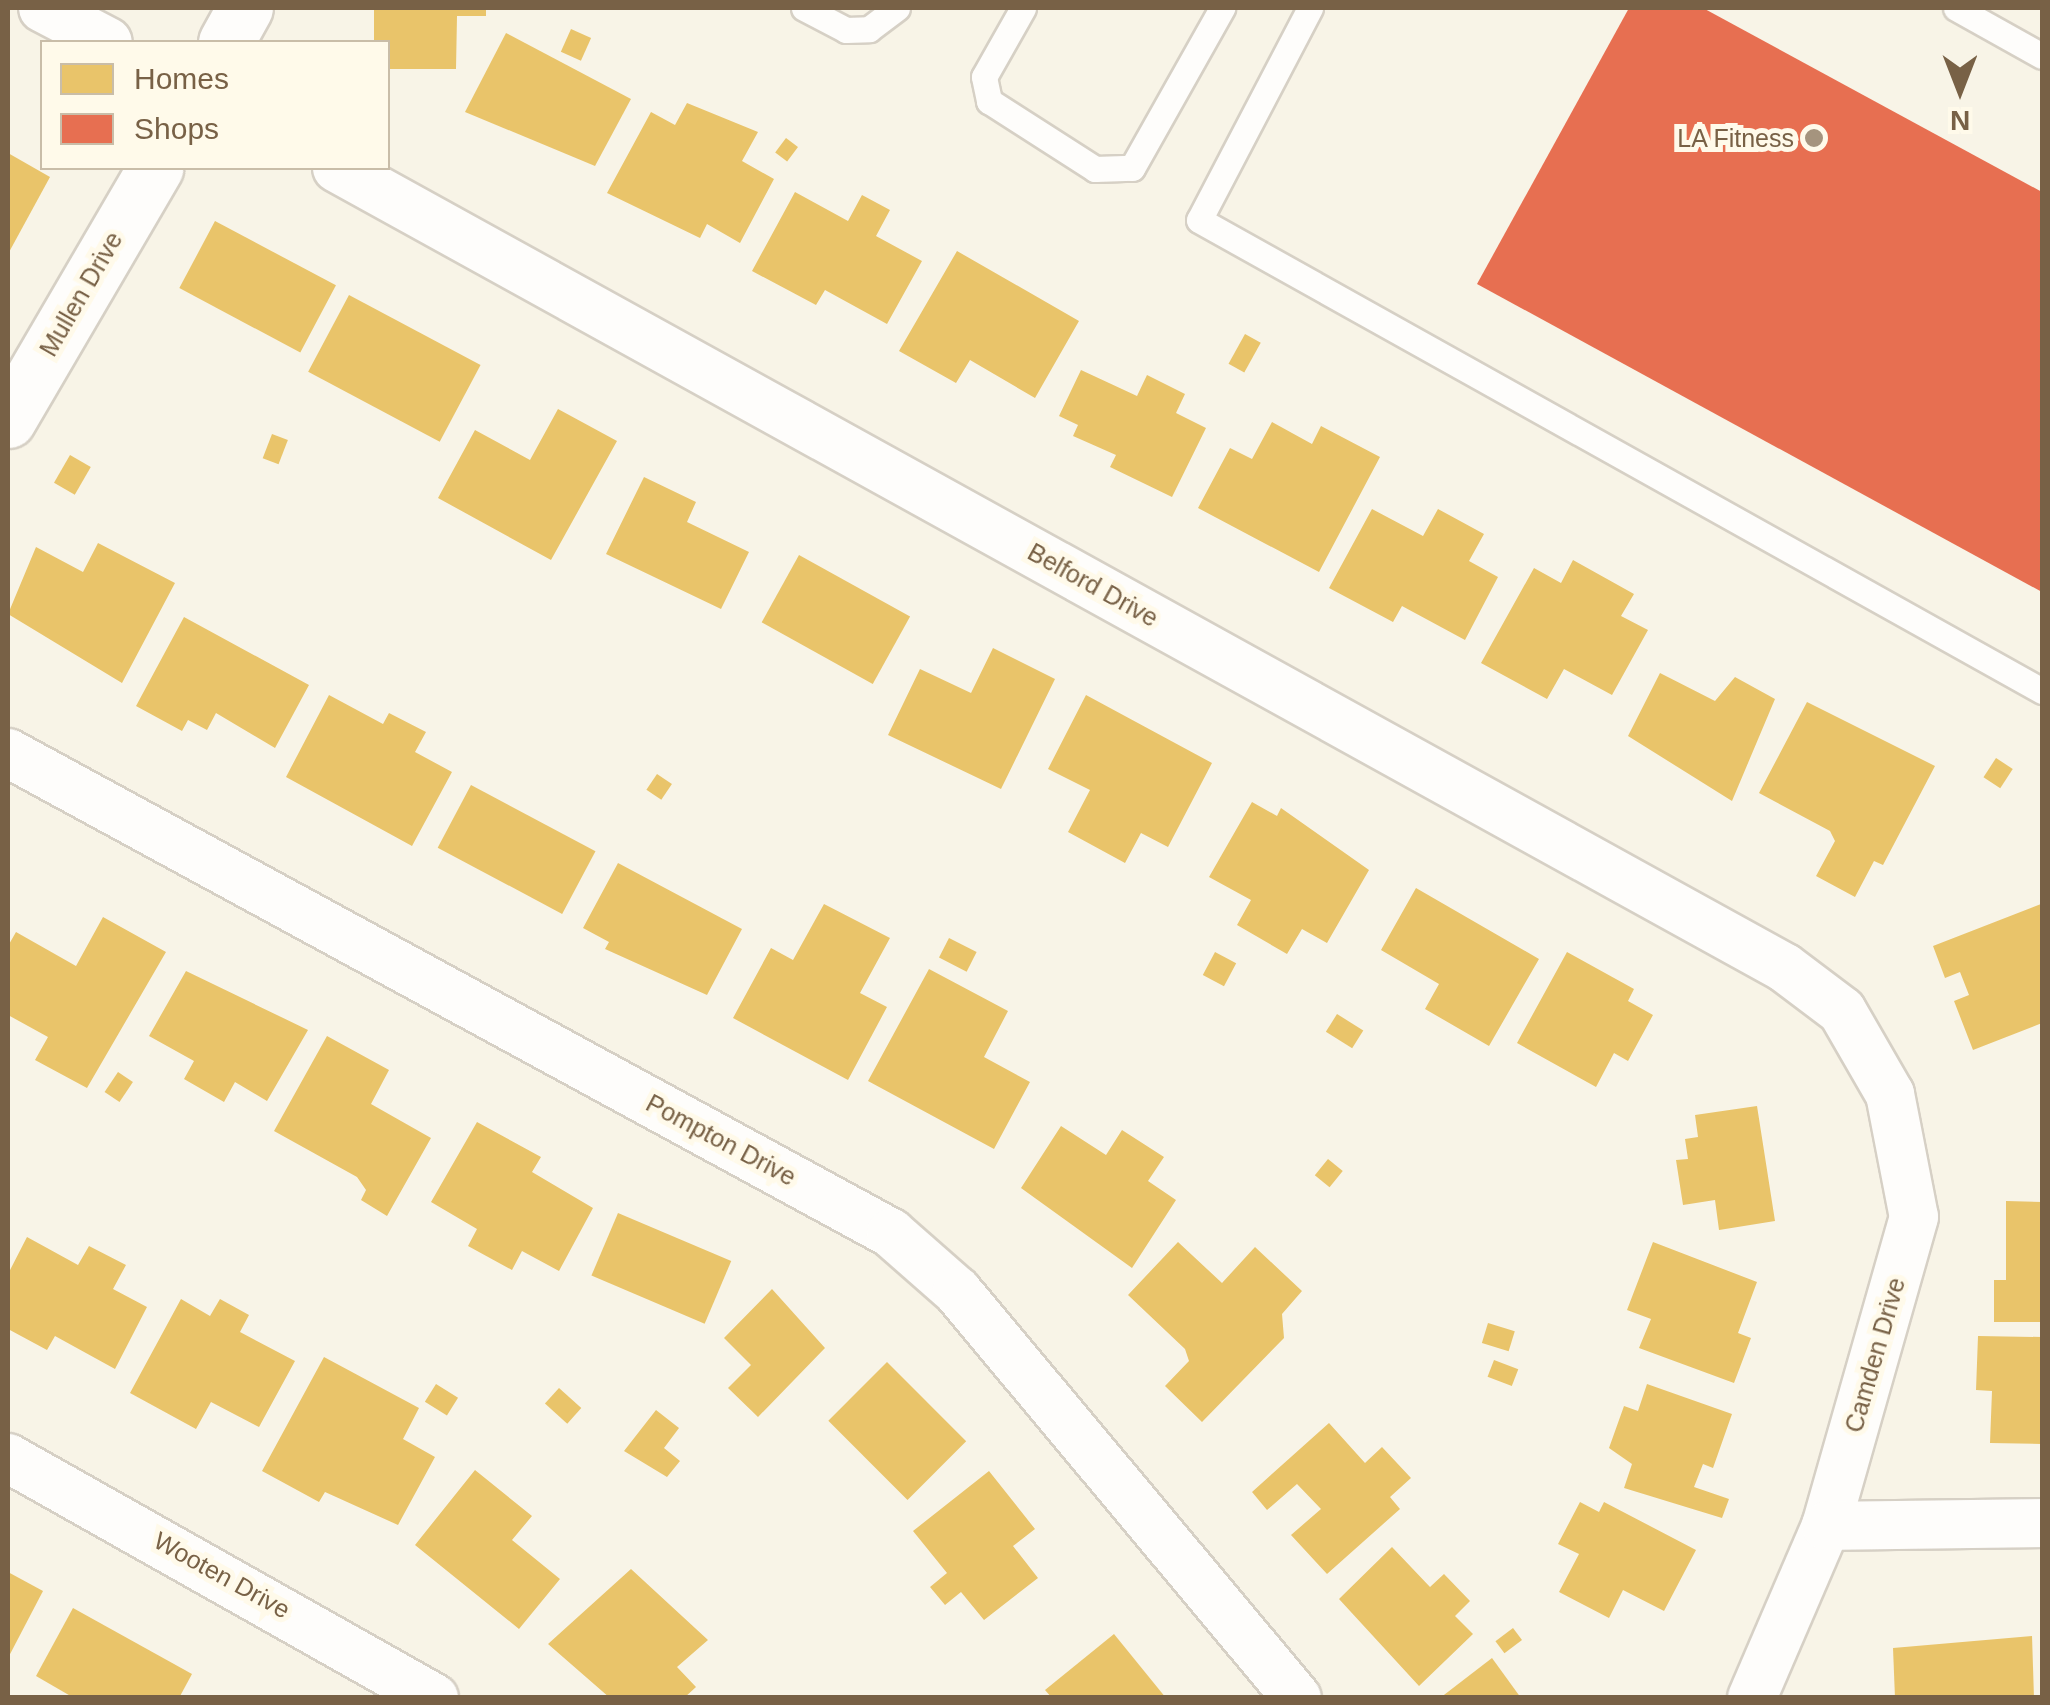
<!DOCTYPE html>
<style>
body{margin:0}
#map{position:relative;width:2050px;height:1705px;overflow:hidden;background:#f8f4e7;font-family:Arial,sans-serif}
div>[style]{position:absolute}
.homes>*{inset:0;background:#e9c46a;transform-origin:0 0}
.shops>*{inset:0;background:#e76f51}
.roads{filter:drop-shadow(2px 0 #d6d0c5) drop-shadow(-2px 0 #d6d0c5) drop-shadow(0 2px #d6d0c5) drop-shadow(0 -2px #d6d0c5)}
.service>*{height:25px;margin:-12.5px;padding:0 12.5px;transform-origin:12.5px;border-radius:12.5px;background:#fefdfb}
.minor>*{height:48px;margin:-24px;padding:0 24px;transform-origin:24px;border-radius:24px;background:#fefdfb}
.tertiary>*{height:55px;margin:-27.5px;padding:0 27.5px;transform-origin:27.5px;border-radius:27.5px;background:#fefdfb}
.dots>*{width:28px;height:28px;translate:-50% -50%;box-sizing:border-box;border:5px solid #fffaea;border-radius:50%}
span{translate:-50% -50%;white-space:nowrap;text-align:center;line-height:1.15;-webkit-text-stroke:10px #fffaea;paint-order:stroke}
.poi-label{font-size:25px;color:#786146}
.right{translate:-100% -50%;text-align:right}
.street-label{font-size:25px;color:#786146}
.frame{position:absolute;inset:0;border:10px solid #786146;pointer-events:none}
.legend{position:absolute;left:40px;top:40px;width:350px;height:130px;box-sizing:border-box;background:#fffaea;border:2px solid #c9bda8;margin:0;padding:12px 18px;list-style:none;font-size:30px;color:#786146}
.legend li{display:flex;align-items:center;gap:20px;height:50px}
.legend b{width:50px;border:2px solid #c9bda8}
.north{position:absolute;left:1910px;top:40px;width:100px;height:100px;-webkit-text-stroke:8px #fffaea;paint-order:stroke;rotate:180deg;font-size:28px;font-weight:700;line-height:40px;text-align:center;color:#786146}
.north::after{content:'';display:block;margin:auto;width:35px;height:45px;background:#786146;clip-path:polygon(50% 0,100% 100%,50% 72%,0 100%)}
</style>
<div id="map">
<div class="homes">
<div style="clip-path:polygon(374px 8px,486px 8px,486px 16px,457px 16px,456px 69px,388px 69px,388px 42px,374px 42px)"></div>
<div style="left:571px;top:29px;width:22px;height:25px;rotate:24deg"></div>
<div style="clip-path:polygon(506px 33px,631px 99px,595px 166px,465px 112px)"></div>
<div style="clip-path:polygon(687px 103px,758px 132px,742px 161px,774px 179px,740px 243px,707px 224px,700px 238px,607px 193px,651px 112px,675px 125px)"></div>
<div style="left:786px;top:138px;width:15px;height:18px;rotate:37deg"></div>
<div style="clip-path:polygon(8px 153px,50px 177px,8px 254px)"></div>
<div style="clip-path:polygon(795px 192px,848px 221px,862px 195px,890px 210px,876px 236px,922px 261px,887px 324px,825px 290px,816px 305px,752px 271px)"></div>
<div style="left:215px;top:221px;width:137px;height:76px;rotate:28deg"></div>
<div style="clip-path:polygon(957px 251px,1079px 321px,1035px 398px,970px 360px,956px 383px,899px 351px)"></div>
<div style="left:349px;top:295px;width:149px;height:87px;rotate:28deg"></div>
<div style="left:1245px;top:334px;width:18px;height:34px;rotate:29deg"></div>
<div style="clip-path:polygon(1081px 370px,1137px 396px,1147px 375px,1185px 394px,1176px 413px,1206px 428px,1172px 497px,1110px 467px,1116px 455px,1073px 436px,1078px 425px,1059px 416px)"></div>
<div style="clip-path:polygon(558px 409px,617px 441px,551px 560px,438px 498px,475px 430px,530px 460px)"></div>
<div style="clip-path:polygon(1272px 422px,1312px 444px,1321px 426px,1380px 457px,1319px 572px,1198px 508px,1230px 448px,1252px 459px)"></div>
<div style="left:272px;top:434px;width:17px;height:26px;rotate:21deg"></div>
<div style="left:70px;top:455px;width:24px;height:32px;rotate:30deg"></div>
<div style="clip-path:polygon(644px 477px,696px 502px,687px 522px,749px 552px,721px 609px,606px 554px)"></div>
<div style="clip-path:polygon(1372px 509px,1423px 536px,1438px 509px,1484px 534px,1469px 561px,1498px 577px,1465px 640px,1402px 606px,1393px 622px,1329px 588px)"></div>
<div style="clip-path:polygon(98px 543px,175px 583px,122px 683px,8px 614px,36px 547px,83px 572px)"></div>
<div style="left:799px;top:555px;width:127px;height:77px;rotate:29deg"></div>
<div style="clip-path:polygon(1573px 560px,1634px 594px,1621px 616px,1648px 630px,1612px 695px,1564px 669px,1547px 699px,1481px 663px,1534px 568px,1561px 583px)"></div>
<div style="clip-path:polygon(184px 617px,309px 685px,275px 748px,216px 713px,207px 730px,188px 720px,182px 731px,136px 706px)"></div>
<div style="clip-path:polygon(993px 648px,1055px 679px,1001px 789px,888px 735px,920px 669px,971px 693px)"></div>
<div style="clip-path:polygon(1660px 673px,1715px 701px,1735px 677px,1775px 699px,1732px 801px,1628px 736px)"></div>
<div style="clip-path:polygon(329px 695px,383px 724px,389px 713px,426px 732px,415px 752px,452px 772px,412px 846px,286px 777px)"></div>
<div style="clip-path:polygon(1086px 695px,1212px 763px,1168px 847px,1141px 833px,1125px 863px,1068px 832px,1090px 790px,1048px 769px)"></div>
<div style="clip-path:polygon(1807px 702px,1935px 766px,1883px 865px,1874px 861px,1855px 897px,1816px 876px,1835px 841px,1830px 831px,1759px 793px)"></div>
<div style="left:1996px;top:758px;width:20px;height:23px;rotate:33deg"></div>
<div style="left:657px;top:774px;width:18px;height:19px;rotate:34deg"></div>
<div style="left:471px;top:785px;width:141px;height:71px;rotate:28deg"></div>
<div style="clip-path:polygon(1252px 802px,1277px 816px,1281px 808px,1369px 870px,1327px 943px,1302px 929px,1287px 954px,1237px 925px,1251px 900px,1209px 877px)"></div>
<div style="clip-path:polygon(618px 863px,742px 929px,707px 995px,605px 949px,609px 942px,583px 928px)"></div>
<div style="clip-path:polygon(1416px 888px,1539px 959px,1489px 1046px,1425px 1009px,1439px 984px,1381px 950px)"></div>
<div style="clip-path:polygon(824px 904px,890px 938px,860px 993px,887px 1007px,848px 1080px,733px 1018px,771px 948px,793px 960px)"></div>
<div style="clip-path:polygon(2041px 904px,2042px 1023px,1973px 1050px,1954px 1001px,1969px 995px,1960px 972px,1945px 978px,1933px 946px)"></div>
<div style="clip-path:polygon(103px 917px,166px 952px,87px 1088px,35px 1060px,48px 1037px,8px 1015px,8px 946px,16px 932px,76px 966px)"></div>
<div style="left:949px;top:938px;width:31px;height:22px;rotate:27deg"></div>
<div style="left:1215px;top:952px;width:24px;height:26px;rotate:28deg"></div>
<div style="clip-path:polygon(1567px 952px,1634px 989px,1628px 1001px,1653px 1015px,1628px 1061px,1614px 1053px,1596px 1087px,1517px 1043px)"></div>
<div style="clip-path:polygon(929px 969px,1008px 1011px,984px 1057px,1030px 1082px,994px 1149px,868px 1081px)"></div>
<div style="clip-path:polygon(186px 971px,308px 1030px,267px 1101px,235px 1082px,224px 1102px,184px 1079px,194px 1061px,149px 1036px)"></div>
<div style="left:1337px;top:1014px;width:31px;height:21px;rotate:32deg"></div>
<div style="clip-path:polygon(327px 1036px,389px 1070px,371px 1104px,431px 1138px,387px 1216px,361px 1200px,366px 1190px,357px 1177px,274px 1131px)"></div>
<div style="left:118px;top:1072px;width:18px;height:24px;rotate:34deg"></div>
<div style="clip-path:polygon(1757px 1106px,1775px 1221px,1719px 1230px,1715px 1200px,1683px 1205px,1676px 1160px,1688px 1159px,1685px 1139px,1698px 1137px,1695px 1115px)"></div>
<div style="clip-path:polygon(477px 1122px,541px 1157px,532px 1172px,593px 1208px,559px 1271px,522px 1251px,512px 1270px,468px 1246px,477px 1229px,431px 1202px)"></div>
<div style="clip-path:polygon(1061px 1126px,1106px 1155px,1122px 1130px,1164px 1157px,1148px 1181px,1176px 1200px,1132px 1268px,1021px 1188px)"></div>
<div style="left:1328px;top:1159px;width:19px;height:21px;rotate:39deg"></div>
<div style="clip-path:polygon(2006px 1201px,2042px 1202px,2042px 1322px,1994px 1322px,1994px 1280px,2006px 1280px)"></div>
<div style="left:618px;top:1213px;width:123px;height:68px;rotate:23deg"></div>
<div style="clip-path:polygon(27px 1237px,78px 1265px,89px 1246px,126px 1265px,113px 1289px,147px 1307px,115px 1369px,55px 1336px,47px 1350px,8px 1329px,8px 1274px)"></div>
<div style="clip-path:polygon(1178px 1242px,1222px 1283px,1255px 1247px,1302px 1291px,1282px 1314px,1284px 1338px,1202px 1422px,1165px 1386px,1189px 1361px,1185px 1349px,1128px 1295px)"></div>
<div style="clip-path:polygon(1653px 1242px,1757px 1282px,1738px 1333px,1751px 1338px,1734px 1383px,1639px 1348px,1651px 1319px,1627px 1310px)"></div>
<div style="clip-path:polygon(772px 1289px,825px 1348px,758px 1417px,728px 1388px,751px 1365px,724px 1338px)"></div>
<div style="clip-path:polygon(181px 1299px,210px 1316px,220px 1299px,249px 1315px,240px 1332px,295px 1361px,259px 1427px,211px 1402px,196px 1429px,130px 1393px)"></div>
<div style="left:1488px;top:1323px;width:28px;height:21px;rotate:17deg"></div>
<div style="clip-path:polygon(1978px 1336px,2042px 1337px,2042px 1444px,1990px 1443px,1992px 1391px,1976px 1390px)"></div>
<div style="clip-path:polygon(324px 1357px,419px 1408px,403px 1439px,435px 1457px,398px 1525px,325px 1492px,319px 1502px,262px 1471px)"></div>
<div style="left:1494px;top:1360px;width:26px;height:18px;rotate:21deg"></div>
<div style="left:887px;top:1362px;width:112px;height:83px;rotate:45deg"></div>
<div style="left:436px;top:1384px;width:26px;height:21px;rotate:32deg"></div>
<div style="clip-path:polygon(1647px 1384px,1732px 1414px,1713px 1468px,1703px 1464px,1694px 1487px,1729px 1499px,1722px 1518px,1624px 1488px,1632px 1464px,1609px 1448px,1624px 1406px,1638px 1411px)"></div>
<div style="left:559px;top:1388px;width:30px;height:21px;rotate:42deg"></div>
<div style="clip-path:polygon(656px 1410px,679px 1428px,664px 1448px,680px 1461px,667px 1477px,624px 1451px)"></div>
<div style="clip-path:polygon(1329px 1423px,1365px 1463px,1382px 1447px,1411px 1478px,1390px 1497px,1400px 1509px,1327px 1574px,1291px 1535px,1321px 1509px,1297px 1484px,1267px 1510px,1252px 1492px)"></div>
<div style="clip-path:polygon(475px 1470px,532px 1516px,512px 1540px,560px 1579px,519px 1629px,415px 1545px)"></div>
<div style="clip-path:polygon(989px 1471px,1035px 1529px,1013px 1546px,1038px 1578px,984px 1620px,961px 1592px,945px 1605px,930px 1587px,947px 1573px,913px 1531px)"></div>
<div style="clip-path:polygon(1580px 1502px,1599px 1512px,1604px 1502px,1696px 1550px,1664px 1611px,1623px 1590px,1609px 1618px,1559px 1592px,1579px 1554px,1558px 1544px)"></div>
<div style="clip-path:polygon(1392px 1547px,1430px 1587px,1444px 1574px,1470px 1601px,1455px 1616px,1473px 1634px,1419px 1686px,1339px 1599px)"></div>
<div style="clip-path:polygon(631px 1569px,708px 1640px,677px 1667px,696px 1687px,684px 1698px,610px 1698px,548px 1644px)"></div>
<div style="clip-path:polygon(8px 1572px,43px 1591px,8px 1658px)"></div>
<div style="clip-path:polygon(73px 1608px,192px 1674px,179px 1698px,74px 1698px,36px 1676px)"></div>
<div style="left:1513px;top:1628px;width:15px;height:22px;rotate:53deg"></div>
<div style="clip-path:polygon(1114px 1634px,1166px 1698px,1052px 1698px,1045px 1690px)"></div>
<div style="clip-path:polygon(2032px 1636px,2034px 1698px,1895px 1698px,1893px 1648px)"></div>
<div style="clip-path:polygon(1492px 1658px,1521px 1698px,1440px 1698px)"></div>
</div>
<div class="shops">
<div style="clip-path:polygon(1629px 8px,1703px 8px,2042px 192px,2042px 592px,1477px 284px)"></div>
</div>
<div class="roads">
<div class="service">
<div style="left:804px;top:8px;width:47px;rotate:27.6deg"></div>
<div style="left:846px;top:30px;width:23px;rotate:-2deg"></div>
<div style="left:869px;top:29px;width:35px;rotate:-37deg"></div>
<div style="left:1023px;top:8px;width:79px;rotate:119.5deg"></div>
<div style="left:984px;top:77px;width:25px;rotate:78deg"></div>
<div style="left:989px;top:101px;width:126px;rotate:32.7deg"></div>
<div style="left:1095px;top:169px;width:37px;rotate:-2deg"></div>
<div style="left:1132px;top:168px;width:184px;rotate:-60.6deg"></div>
<div style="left:1310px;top:8px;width:239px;rotate:117.6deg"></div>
<div style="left:1199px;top:220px;width:966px;rotate:29.19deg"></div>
<div style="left:1956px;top:8px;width:98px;rotate:29.2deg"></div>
</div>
<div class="minor">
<div style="left:43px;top:8px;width:73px;rotate:27.6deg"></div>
<div style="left:337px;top:168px;width:1654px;rotate:28.92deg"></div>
<div style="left:1785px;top:968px;width:71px;rotate:37deg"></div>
<div style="left:1842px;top:1011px;width:96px;rotate:60deg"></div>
<div style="left:1890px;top:1094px;width:125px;rotate:79deg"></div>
<div style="left:1914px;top:1217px;width:321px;rotate:105.9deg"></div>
<div style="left:1826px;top:1526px;width:187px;rotate:113.3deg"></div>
<div style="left:8px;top:753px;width:1005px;rotate:28.53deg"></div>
<div style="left:891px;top:1233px;width:88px;rotate:41.3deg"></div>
<div style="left:957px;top:1291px;width:530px;rotate:50.13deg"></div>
<div style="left:8px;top:1458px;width:489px;rotate:29.4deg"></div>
<div style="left:1826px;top:1526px;width:216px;rotate:-0.8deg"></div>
</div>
<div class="tertiary">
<div style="left:226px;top:42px;width:39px;rotate:-61deg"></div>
<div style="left:8px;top:420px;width:292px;rotate:-59.7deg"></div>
</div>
</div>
<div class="dots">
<div style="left:1814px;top:138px;background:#a5947e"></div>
</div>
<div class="poi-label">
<span class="right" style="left:1794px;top:138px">LA Fitness</span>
</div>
<div class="street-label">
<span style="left:81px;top:294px;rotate:-60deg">Mullen Drive</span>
<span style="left:1093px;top:585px;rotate:29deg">Belford Drive</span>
<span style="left:721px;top:1140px;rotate:28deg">Pompton Drive</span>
<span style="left:1875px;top:1355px;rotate:-74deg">Camden Drive</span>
<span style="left:222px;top:1575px;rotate:29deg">Wooten Drive</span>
</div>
<div class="frame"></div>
<ul class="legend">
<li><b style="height:28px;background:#e9c46a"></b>Homes</li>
<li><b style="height:28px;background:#e76f51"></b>Shops</li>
</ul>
<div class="north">N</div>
</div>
